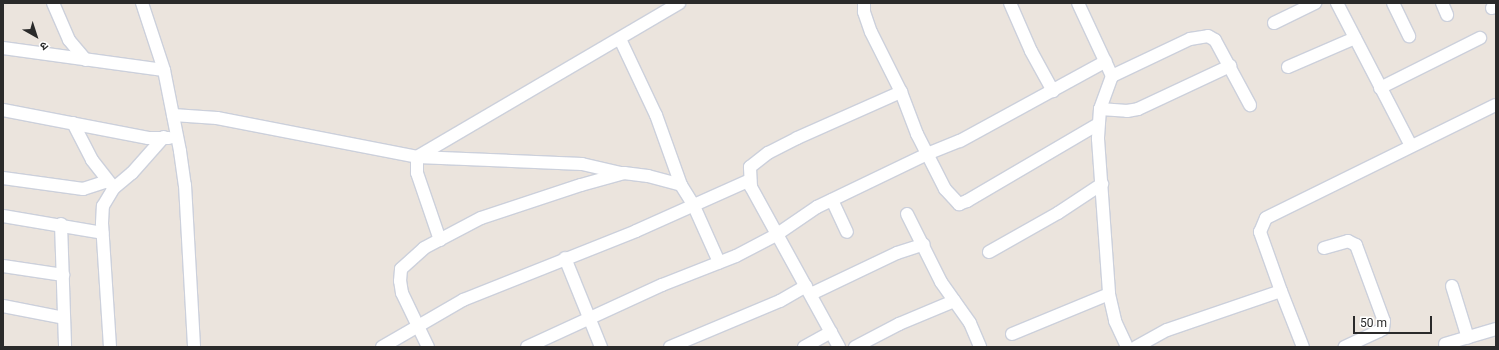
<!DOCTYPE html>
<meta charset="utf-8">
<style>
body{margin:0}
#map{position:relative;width:1499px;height:350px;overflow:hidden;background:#ebe4dd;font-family:Roboto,"Noto Sans Devanagari",sans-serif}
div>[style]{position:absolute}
.roads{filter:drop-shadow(1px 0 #ccd0db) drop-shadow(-1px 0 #ccd0db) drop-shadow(0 1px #ccd0db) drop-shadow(0 -1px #ccd0db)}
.minor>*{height:12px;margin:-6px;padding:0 6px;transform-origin:6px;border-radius:6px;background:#fff}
span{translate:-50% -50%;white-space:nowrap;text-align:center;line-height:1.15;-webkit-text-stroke:3px #fff;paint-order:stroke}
.frame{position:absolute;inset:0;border:4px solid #2a2a2a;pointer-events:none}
.north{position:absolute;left:16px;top:16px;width:40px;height:40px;-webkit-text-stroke:3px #fff;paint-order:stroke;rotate:141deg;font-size:11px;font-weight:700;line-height:16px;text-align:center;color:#2a2a2a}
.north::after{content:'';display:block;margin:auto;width:14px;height:18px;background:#2a2a2a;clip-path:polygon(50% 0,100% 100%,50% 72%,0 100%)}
.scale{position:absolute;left:1353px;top:316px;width:79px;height:18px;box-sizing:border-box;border:2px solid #2a2a2a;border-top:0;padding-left:5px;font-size:12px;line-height:14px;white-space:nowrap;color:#2a2a2a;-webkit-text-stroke:3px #fff;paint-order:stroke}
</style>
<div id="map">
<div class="roads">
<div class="minor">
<div style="left:53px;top:3px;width:40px;rotate:66.6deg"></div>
<div style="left:69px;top:40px;width:26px;rotate:50deg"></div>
<div style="left:142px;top:3px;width:71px;rotate:71.8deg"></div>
<div style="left:164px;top:70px;width:83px;rotate:78.8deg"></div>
<div style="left:180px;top:151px;width:34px;rotate:82deg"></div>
<div style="left:185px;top:185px;width:162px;rotate:86.8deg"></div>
<div style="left:864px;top:3px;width:9px;rotate:90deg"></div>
<div style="left:864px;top:12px;width:21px;rotate:71deg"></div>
<div style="left:871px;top:32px;width:67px;rotate:63.4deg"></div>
<div style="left:901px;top:92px;width:45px;rotate:69.1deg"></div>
<div style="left:917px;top:134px;width:62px;rotate:63deg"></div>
<div style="left:945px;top:189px;width:21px;rotate:47deg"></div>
<div style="left:959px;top:204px;width:9px;rotate:-21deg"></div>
<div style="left:967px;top:201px;width:152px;rotate:-30.4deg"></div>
<div style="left:1010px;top:3px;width:52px;rotate:66.4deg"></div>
<div style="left:1031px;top:51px;width:46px;rotate:61.2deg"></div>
<div style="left:1078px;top:3px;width:81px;rotate:65deg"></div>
<div style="left:1112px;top:76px;width:35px;rotate:110deg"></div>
<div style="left:1100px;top:109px;width:30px;rotate:94deg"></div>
<div style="left:1098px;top:139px;width:155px;rotate:85.9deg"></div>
<div style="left:1109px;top:294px;width:28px;rotate:77deg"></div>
<div style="left:1115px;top:321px;width:29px;rotate:65deg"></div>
<div style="left:1337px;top:3px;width:161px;rotate:62.6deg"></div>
<div style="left:1393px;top:3px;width:37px;rotate:64deg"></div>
<div style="left:1442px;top:3px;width:13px;rotate:67deg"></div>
<div style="left:1492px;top:8px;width:4px;rotate:-14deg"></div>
<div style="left:1274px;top:23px;width:46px;rotate:-26deg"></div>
<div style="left:620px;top:39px;width:84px;rotate:64.7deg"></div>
<div style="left:656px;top:115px;width:74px;rotate:70.3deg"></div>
<div style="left:3px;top:48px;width:162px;rotate:7.8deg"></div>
<div style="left:1288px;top:67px;width:73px;rotate:-23.4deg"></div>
<div style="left:1112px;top:76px;width:86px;rotate:-25.4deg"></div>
<div style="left:1190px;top:39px;width:18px;rotate:-9deg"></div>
<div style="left:1208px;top:36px;width:8px;rotate:30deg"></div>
<div style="left:1215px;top:40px;width:74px;rotate:61.7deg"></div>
<div style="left:1380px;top:88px;width:112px;rotate:-26.6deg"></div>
<div style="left:1100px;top:109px;width:27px;rotate:4deg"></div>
<div style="left:1127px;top:111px;width:11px;rotate:-10deg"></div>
<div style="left:1138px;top:109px;width:102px;rotate:-25.1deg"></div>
<div style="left:3px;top:110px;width:148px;rotate:10.9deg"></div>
<div style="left:148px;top:138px;width:21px"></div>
<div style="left:173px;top:115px;width:44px;rotate:3.9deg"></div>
<div style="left:217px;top:118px;width:204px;rotate:11deg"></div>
<div style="left:417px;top:157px;width:165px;rotate:2.4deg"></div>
<div style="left:582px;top:164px;width:40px;rotate:13deg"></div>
<div style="left:73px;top:123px;width:42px;rotate:62.8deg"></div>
<div style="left:92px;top:160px;width:33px;rotate:52deg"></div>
<div style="left:3px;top:178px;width:81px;rotate:7.8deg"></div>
<div style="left:83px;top:189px;width:26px;rotate:-18deg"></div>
<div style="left:832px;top:200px;width:35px;rotate:65deg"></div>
<div style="left:907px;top:214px;width:76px;rotate:63.4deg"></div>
<div style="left:941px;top:282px;width:50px;rotate:54.7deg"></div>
<div style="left:970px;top:323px;width:26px;rotate:67deg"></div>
<div style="left:3px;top:216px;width:101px;rotate:9.6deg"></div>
<div style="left:61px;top:224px;width:123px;rotate:88.1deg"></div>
<div style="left:440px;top:240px;width:71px;rotate:-108.9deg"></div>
<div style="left:417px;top:173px;width:16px;rotate:-90deg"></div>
<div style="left:417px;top:157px;width:304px;rotate:-30.4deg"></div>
<div style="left:1324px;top:248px;width:25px;rotate:-16deg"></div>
<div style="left:1348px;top:241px;width:9px;rotate:27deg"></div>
<div style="left:1356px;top:245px;width:81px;rotate:69.8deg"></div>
<div style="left:1384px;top:321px;width:8px;rotate:97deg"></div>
<div style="left:1383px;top:329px;width:4px;rotate:153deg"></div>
<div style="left:1379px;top:331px;width:38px;rotate:155deg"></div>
<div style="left:989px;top:252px;width:79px;rotate:-29.5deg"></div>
<div style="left:1058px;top:213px;width:53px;rotate:-33.4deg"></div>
<div style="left:565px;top:258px;width:96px;rotate:68deg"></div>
<div style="left:3px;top:266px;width:61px;rotate:8.5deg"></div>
<div style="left:1452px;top:286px;width:54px;rotate:72.9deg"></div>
<div style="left:1281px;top:291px;width:63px;rotate:-109.6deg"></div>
<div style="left:1260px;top:232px;width:15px;rotate:-67deg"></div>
<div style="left:1266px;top:218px;width:256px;rotate:-26.2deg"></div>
<div style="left:811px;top:294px;width:95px;rotate:-25.5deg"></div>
<div style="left:897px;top:253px;width:28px;rotate:-18deg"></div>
<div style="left:3px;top:306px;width:62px;rotate:11.1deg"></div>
<div style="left:1012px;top:334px;width:105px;rotate:-22.4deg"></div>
<div style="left:1445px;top:344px;width:53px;rotate:-16.4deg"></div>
<div style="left:110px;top:347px;width:124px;rotate:-93.7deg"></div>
<div style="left:102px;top:223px;width:17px;rotate:-87deg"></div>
<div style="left:103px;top:206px;width:21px;rotate:-59deg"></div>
<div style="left:114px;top:188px;width:23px;rotate:-40deg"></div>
<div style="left:132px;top:173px;width:48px;rotate:-48.4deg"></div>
<div style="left:382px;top:347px;width:94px;rotate:-30.1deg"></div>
<div style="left:463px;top:300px;width:186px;rotate:-21.7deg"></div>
<div style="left:636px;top:231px;width:125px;rotate:-24.1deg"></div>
<div style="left:428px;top:347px;width:60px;rotate:-115.7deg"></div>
<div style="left:402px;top:293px;width:12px;rotate:-99deg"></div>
<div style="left:400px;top:281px;width:12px;rotate:-85deg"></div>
<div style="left:401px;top:269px;width:31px;rotate:-42deg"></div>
<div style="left:424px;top:248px;width:64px;rotate:-27.8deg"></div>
<div style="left:481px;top:218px;width:105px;rotate:-18.3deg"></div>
<div style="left:581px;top:185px;width:45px;rotate:-15.6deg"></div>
<div style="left:624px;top:173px;width:24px;rotate:7deg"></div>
<div style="left:648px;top:176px;width:34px;rotate:15deg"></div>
<div style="left:681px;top:185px;width:22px;rotate:58deg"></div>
<div style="left:693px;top:204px;width:64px;rotate:65.9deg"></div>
<div style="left:527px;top:347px;width:149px;rotate:-24.7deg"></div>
<div style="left:662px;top:285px;width:79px;rotate:-21.4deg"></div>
<div style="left:736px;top:256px;width:45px;rotate:-27.7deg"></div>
<div style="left:776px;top:235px;width:50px;rotate:-34.3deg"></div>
<div style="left:817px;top:207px;width:122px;rotate:-25.7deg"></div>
<div style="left:927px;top:154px;width:35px;rotate:-22deg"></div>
<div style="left:960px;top:141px;width:166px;rotate:-28.7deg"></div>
<div style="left:670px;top:347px;width:119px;rotate:-22.7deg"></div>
<div style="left:780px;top:301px;width:30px;rotate:-30deg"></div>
<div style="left:804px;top:347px;width:31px;rotate:-29deg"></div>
<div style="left:839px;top:347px;width:183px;rotate:-118.8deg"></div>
<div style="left:751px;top:187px;width:20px;rotate:-93deg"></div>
<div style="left:750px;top:167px;width:23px;rotate:-38deg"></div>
<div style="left:768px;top:153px;width:33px;rotate:-27deg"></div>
<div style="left:797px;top:138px;width:114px;rotate:-23.9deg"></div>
<div style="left:855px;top:347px;width:50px;rotate:-27.6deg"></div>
<div style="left:899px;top:324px;width:60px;rotate:-22.7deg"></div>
<div style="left:1136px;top:347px;width:35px;rotate:-29deg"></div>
<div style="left:1167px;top:330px;width:120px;rotate:-18.9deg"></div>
<div style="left:1281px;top:291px;width:60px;rotate:68.6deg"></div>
</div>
</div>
<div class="frame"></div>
<div class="north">उ</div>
<div class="scale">50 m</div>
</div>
